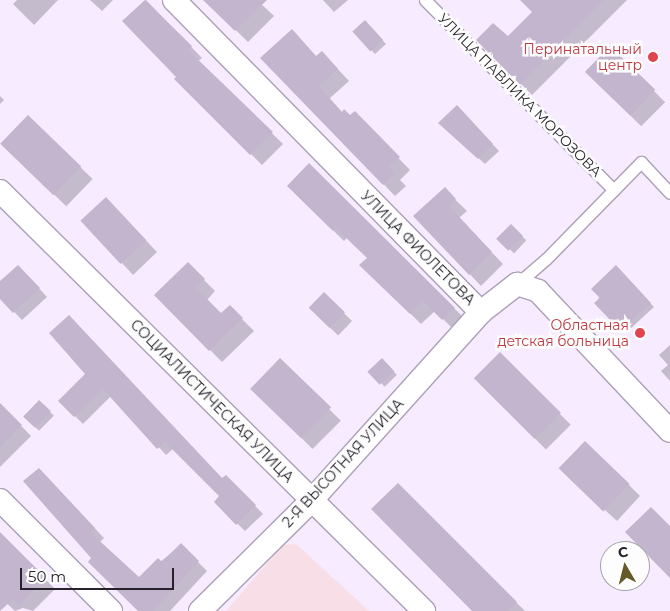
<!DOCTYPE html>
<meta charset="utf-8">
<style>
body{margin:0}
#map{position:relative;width:670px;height:611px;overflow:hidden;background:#f6ebff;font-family:Montserrat,sans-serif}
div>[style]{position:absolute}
.education>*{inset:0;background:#f8dee6}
.shadow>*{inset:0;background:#0003;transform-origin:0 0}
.building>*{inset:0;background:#c2b5cd;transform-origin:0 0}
.roads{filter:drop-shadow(1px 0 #aca0b7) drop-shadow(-1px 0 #aca0b7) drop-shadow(0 1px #aca0b7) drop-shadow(0 -1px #aca0b7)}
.service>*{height:11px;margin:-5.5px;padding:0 5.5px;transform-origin:5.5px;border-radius:5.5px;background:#fff}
.minor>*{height:22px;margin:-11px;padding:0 11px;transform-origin:11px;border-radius:11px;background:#fff}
.dots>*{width:14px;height:14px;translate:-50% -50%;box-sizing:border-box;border:2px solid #fdfdfd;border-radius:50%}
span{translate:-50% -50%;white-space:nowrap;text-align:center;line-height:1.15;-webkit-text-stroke:5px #fdfdfd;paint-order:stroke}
.health-label{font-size:14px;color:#be3a42}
.right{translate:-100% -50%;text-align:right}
.street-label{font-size:14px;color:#26212a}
.north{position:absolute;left:600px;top:541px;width:50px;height:50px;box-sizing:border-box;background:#fdfdfd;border:1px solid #a7a5a9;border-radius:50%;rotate:352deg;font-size:14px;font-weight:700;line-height:20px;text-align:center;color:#26212a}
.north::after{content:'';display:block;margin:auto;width:18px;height:22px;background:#655b28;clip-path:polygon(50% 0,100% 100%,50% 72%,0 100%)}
.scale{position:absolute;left:20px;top:568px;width:154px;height:22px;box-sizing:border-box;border:2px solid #26212a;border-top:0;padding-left:6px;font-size:15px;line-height:18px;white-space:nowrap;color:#26212a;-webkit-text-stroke:4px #fdfdfd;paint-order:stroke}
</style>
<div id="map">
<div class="education">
<div style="clip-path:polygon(296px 544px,369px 611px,226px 611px,283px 545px)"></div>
</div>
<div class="shadow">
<div style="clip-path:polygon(17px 0,58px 0,34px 25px,13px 4px)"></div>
<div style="clip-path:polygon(90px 0,113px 0,102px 11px)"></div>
<div style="clip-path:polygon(146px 0,202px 58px,198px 61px,283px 144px,262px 165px,176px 79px,178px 77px,124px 21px)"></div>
<div style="clip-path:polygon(205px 0,257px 0,274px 16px,248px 42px)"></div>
<div style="clip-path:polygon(323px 0,348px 0,334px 12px)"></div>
<div style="clip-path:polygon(522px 0,627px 0,532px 95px,478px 40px,508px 38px,534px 12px)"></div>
<div style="clip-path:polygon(369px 25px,386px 44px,375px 54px,354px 31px)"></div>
<div style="left:610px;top:47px;width:78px;height:34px;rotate:45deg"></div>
<div style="clip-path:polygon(322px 52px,349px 81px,329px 99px,342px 113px,350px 117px,355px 113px,410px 170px,400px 180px,406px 186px,395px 196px,262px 58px,317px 57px)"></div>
<div style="clip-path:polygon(0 96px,4px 100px,0 104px)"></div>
<div style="clip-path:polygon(457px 107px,499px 151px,485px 164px,440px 123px)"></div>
<div style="left:43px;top:131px;width:69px;height:38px;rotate:44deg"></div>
<div style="clip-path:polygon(309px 164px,465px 319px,454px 330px,435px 311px,421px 324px,361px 265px,368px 258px,347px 238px,344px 241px,288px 186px)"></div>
<div style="clip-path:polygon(444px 189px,467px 211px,459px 218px,503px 264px,481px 286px,415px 216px)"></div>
<div style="clip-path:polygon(117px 210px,157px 252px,133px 275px,122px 263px)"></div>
<div style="left:511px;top:226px;width:21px;height:18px;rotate:43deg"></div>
<div style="clip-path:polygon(188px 264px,215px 291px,207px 300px,221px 315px,230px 307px,254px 331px,222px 362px,156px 295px)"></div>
<div style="clip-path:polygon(616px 267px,654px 307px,630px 329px,622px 320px,616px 325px,596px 303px)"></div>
<div style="clip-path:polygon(26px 274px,47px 297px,22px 320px,0 297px,0 283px)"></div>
<div style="left:324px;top:294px;width:39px;height:20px;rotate:44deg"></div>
<div style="clip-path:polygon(670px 345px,670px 381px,661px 371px,668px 365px,659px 355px)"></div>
<div style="left:500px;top:354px;width:100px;height:35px;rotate:45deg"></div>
<div style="left:280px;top:360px;width:86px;height:40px;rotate:45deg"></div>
<div style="left:382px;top:360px;width:21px;height:17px;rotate:45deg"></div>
<div style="clip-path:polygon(87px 374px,223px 479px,226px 476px,263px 514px,245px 531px,215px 502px,221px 496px,173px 449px,166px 455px,111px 396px,83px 424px,60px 401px)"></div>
<div style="left:39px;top:401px;width:21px;height:21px;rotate:45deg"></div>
<div style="clip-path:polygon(7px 411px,31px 436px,0 467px,0 418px)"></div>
<div style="clip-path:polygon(48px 479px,104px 538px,99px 543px,139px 579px,181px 545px,207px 571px,170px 611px,140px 611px,92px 558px)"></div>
<div style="clip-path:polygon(572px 480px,629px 485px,640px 496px,617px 521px)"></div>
<div style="clip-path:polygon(398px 485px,525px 611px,475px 611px)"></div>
<div style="clip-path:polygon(0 533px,55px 589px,33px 611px,23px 608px,15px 611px,0 597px)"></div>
</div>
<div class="building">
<div style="clip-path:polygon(145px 0,192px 46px,188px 50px,273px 132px,250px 155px,174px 79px,176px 77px,122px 21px)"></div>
<div style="clip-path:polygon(203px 0,267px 0,235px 31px)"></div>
<div style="clip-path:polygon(520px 0,604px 0,520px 85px,476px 40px,493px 23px,508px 36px,532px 12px)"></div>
<div style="left:365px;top:20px;width:27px;height:17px;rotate:48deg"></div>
<div style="clip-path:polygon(292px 29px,316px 56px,322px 51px,338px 69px,319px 86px,342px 112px,344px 109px,350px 115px,355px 111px,400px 157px,389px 167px,395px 173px,383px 185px,260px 58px)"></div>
<div style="left:610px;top:46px;width:63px;height:36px;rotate:44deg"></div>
<div style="clip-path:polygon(457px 105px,493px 144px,478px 159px,438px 123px)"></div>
<div style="left:28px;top:115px;width:74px;height:40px;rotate:44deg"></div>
<div style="clip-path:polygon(309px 163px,455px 308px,442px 320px,423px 301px,410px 314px,359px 265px,367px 258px,336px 228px,333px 231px,287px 186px)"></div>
<div style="clip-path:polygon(445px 187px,456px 199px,449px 206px,492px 252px,469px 275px,413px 216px)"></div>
<div style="left:106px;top:197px;width:59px;height:35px;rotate:47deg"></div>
<div style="left:511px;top:224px;width:17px;height:21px;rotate:45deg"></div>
<div style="clip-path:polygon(188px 262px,205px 279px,196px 288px,221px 313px,230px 305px,243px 318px,209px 351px,154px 295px)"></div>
<div style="clip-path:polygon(18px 265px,40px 288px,13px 313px,0 299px,0 281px)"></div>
<div style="clip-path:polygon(616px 265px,651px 303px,625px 326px,617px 318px,612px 322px,594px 303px,600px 298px,591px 289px)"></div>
<div style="left:324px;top:292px;width:29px;height:22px;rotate:44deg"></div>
<div style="clip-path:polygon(69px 315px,222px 478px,226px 475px,256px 505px,236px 525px,214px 502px,219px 496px,165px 442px,157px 449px,103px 389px,74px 417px,58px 401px,85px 374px,49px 333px)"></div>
<div style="left:500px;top:352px;width:86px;height:37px;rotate:45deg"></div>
<div style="left:280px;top:358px;width:71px;height:43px;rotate:44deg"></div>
<div style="left:382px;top:358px;width:18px;height:20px;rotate:47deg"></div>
<div style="left:39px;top:400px;width:16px;height:23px;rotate:43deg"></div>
<div style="clip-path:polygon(0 403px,22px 425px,0 447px)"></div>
<div style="left:585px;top:441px;width:62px;height:38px;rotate:44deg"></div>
<div style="clip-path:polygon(39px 468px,95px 528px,91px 533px,139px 577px,158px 558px,162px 562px,181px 543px,199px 561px,153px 611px,138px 611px,88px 562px,91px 558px,23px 481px)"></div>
<div style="clip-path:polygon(398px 483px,517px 602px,508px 611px,472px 611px,371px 509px)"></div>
<div style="clip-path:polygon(651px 507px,670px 526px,670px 578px,625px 532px)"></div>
<div style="clip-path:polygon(0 532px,46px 578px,19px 605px,13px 599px,0 611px)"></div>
</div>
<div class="roads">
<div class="service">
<div style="left:425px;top:0;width:268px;rotate:45.2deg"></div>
<div style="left:517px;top:284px;width:38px;rotate:-41deg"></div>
<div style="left:546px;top:259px;width:136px;rotate:-45.6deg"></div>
<div style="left:641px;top:162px;width:42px;rotate:46.9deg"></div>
</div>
<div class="minor">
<div style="left:174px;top:0;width:438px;rotate:45.5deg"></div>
<div style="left:0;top:191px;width:597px;rotate:44.73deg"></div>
<div style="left:0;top:500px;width:157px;rotate:45deg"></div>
<div style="left:200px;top:611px;width:158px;rotate:-44.7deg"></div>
<div style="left:312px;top:500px;width:253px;rotate:-48deg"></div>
<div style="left:481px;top:312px;width:46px;rotate:-37.9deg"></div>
<div style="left:517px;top:284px;width:22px;rotate:18deg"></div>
<div style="left:538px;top:291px;width:192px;rotate:46.7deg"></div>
</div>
</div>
<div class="dots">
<div style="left:653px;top:57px;background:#e0444e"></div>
<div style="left:640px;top:333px;background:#e0444e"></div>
</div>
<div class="health-label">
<span class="right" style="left:642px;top:57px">Перинатальный<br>центр</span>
<span class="right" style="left:629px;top:333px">Областная<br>детская больница</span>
</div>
<div class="street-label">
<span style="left:520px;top:95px;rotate:45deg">УЛИЦА ПАВЛИКА МОРОЗОВА</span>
<span style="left:418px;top:248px;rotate:45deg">УЛИЦА ФИОЛЕТОВА</span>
<span style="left:212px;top:401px;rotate:45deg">СОЦИАЛИСТИЧЕСКАЯ УЛИЦА</span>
<span style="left:343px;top:463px;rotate:-47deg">2-Я ВЫСОТНАЯ УЛИЦА</span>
</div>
<div class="north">С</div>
<div class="scale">50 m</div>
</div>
